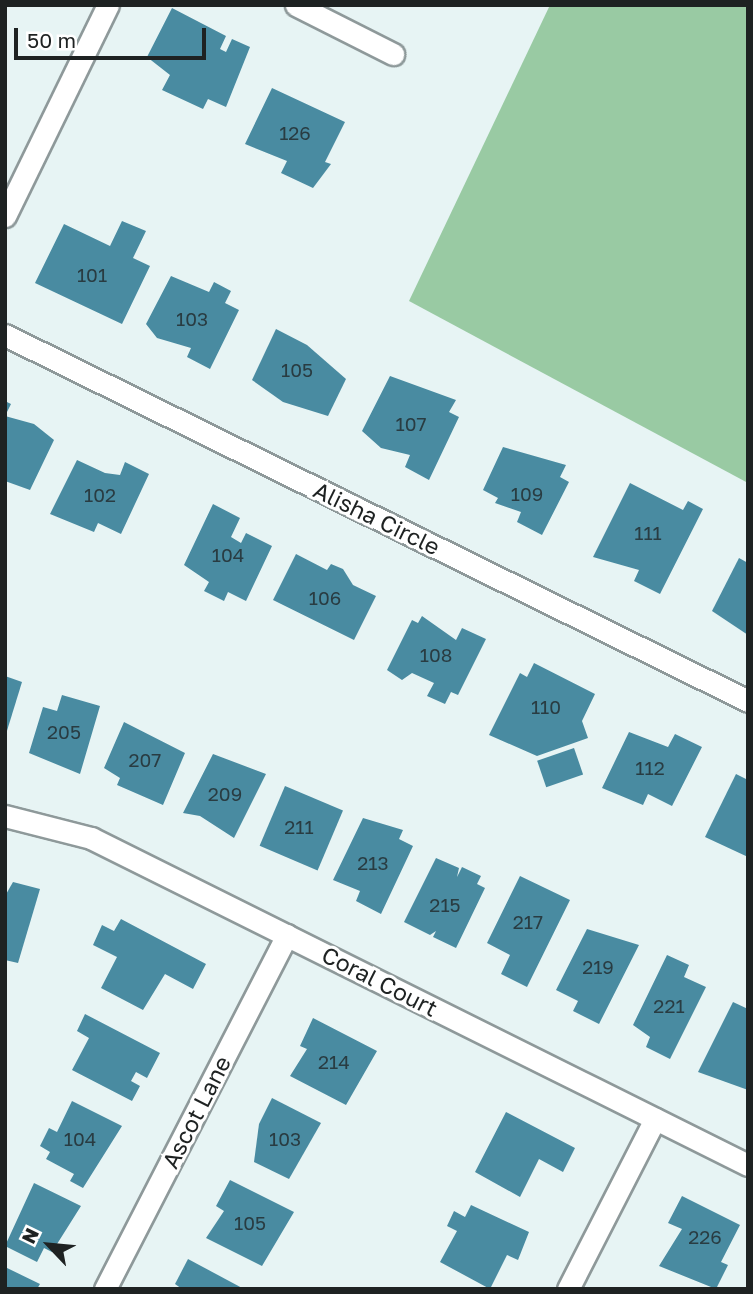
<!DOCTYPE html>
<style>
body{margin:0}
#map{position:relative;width:753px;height:1294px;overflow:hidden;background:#e7f4f4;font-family:"Golos Text",sans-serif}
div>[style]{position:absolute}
.forest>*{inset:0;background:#99caa3}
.building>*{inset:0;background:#498ba1;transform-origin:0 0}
.roads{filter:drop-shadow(2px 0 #8e999a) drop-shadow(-2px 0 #8e999a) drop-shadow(0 2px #8e999a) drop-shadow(0 -2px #8e999a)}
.street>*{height:21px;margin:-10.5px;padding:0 10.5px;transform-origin:10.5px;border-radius:10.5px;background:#fff}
span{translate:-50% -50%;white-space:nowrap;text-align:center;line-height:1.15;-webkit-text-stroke:6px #fff;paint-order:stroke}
.number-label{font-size:19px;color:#293c42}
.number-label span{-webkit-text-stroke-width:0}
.street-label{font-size:23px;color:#1e2222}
.frame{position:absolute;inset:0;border:7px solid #1e2222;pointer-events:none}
.north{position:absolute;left:14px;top:1210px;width:70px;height:70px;-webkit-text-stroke:5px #fff;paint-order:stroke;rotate:296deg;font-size:19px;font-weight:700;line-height:28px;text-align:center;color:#1e2222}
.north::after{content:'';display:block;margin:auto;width:24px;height:32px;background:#1e2222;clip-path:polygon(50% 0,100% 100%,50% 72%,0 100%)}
.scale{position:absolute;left:14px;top:28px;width:192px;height:32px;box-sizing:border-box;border:4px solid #1e2222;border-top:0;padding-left:9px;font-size:21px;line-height:24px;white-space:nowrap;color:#1e2222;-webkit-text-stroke:5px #fff;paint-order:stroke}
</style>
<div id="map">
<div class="forest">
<div style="clip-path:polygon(550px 5px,748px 5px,748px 483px,409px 301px)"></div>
</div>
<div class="building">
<div style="clip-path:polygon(172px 8px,226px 36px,220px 49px,226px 52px,232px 39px,250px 47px,226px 107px,208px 99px,203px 109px,162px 90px,170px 75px,147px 57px)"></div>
<div style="clip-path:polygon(272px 88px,345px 122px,325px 162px,331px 164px,313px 188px,281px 173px,287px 161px,245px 144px)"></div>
<div style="clip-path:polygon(122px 221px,146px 231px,133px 258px,150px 266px,122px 324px,35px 283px,64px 224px,110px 246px)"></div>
<div style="clip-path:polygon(171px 276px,209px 292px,214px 282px,231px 291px,225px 303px,239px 310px,210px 369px,187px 357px,191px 348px,157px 338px,146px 324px)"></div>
<div style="clip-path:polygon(276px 329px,307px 345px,346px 379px,328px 416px,283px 402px,252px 380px)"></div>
<div style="clip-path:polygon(390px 376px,456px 400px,449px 412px,459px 417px,429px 480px,405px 467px,410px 455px,381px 448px,362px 431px)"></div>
<div style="clip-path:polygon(5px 401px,11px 404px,5px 416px,34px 424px,54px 440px,30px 490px,5px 481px)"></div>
<div style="clip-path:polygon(503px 447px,566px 465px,560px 477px,569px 482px,542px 535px,517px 522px,521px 512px,495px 503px,498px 498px,483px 490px)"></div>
<div style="clip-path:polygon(77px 460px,105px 473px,120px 475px,125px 462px,149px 474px,121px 534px,98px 523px,94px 532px,50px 514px)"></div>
<div style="clip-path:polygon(630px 483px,683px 510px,688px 501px,703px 509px,660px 594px,634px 581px,639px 570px,593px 557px)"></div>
<div style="clip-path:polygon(213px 504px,240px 518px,231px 537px,241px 543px,246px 533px,272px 546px,246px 601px,228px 592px,224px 601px,204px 591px,209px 582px,184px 565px)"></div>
<div style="clip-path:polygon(296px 554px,327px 570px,331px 564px,343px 569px,353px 585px,376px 596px,354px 640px,273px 600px)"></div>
<div style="clip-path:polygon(739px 558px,748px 563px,748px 635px,712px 611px)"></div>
<div style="clip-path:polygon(422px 616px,456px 640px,462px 628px,486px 639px,458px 695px,451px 692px,445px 704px,427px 696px,434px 683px,412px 673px,402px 680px,387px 670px,412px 620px,418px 623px)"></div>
<div style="clip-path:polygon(534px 663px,595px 694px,582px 721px,588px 738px,537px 756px,489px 735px,520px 673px,527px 677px)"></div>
<div style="clip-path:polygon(5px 676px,22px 682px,6px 734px,5px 734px)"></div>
<div style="clip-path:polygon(62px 695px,100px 706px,80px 774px,29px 753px,43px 707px,57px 711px)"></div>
<div style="clip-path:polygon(124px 722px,185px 753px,163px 805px,117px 785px,120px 778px,104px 768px)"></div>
<div style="clip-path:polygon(629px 732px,668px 747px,675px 734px,702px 747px,672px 806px,648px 794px,643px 805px,602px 788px)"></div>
<div style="left:574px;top:748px;width:28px;height:39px;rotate:71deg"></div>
<div style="clip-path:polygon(213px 754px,266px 774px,234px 838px,200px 816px,183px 813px)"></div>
<div style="clip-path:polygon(736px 774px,748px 780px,748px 857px,705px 837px)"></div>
<div style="left:285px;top:786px;width:63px;height:65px;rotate:23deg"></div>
<div style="clip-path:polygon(363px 818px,403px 830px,399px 839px,413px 846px,381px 914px,356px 901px,360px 891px,333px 880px)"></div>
<div style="clip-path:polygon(436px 858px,459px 868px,457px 877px,462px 867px,481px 876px,477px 884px,485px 888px,456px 948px,433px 937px,436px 931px,430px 935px,404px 922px)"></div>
<div style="clip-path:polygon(520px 876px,570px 900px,527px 987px,501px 974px,510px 955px,487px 943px)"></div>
<div style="clip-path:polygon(13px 882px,40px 889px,18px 963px,5px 960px,5px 896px)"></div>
<div style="clip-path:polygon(121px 919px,206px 964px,193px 989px,165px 974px,143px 1010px,101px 988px,117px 957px,93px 945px,102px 925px,114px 931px)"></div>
<div style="clip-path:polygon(587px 929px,639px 945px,599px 1024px,573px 1011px,578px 1001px,556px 990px)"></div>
<div style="clip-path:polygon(667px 955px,689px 965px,684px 977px,706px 987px,670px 1059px,646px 1047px,650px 1037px,633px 1025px)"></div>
<div style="clip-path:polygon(733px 1002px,748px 1009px,748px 1090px,698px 1072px)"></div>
<div style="clip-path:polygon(85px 1014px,160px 1053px,147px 1078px,136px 1072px,131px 1081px,140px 1086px,132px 1101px,72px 1070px,89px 1038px,77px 1031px)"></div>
<div style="clip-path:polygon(313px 1018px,377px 1051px,346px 1105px,290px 1076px,307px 1049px,300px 1046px)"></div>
<div style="clip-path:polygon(272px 1098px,321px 1123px,289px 1179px,254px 1162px,259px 1124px)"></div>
<div style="clip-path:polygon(72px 1101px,122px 1126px,83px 1188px,70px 1181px,74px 1174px,46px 1159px,50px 1152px,40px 1146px,49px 1128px,57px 1132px)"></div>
<div style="clip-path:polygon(506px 1112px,575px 1148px,563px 1172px,539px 1159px,520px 1197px,475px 1172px)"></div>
<div style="clip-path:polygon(230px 1180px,294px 1212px,262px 1266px,206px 1238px,224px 1211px,216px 1206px)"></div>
<div style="clip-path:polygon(34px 1183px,81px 1206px,52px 1252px,44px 1248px,37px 1262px,5px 1246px)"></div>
<div style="clip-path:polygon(682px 1196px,740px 1225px,721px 1262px,728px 1265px,716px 1289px,659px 1266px,682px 1229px,668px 1223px)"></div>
<div style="clip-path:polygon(471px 1205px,529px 1232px,518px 1260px,507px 1255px,490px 1289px,440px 1262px,457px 1231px,447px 1226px,454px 1211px,465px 1217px)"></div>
<div style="clip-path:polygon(188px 1259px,244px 1289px,182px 1289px,175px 1284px)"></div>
<div style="clip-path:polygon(5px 1267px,40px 1284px,37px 1289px,5px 1289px)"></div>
</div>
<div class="roads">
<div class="street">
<div style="left:296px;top:5px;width:109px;rotate:26.8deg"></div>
<div style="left:5px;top:216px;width:235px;rotate:-64deg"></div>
<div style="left:5px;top:335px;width:828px;rotate:26.22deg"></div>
<div style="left:5px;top:816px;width:89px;rotate:14.3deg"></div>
<div style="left:91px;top:838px;width:734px;rotate:26.46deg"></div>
<div style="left:105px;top:1289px;width:398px;rotate:-62.8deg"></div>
<div style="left:568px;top:1289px;width:191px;rotate:-62.9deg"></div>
</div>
</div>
<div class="number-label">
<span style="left:295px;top:133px">126</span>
<span style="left:92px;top:275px">101</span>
<span style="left:192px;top:319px">103</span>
<span style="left:297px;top:370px">105</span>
<span style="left:411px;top:424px">107</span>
<span style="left:527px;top:494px">109</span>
<span style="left:100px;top:495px">102</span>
<span style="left:648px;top:533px">111</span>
<span style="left:228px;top:555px">104</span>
<span style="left:325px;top:598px">106</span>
<span style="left:436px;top:655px">108</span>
<span style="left:546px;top:707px">110</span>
<span style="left:64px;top:732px">205</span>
<span style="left:145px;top:760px">207</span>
<span style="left:650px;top:768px">112</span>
<span style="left:225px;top:794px">209</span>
<span style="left:299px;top:827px">211</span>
<span style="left:373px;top:863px">213</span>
<span style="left:445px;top:905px">215</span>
<span style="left:528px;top:922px">217</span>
<span style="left:598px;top:967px">219</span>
<span style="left:669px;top:1006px">221</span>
<span style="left:334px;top:1062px">214</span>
<span style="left:80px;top:1139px">104</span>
<span style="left:285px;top:1139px">103</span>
<span style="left:250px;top:1223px">105</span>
<span style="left:705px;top:1237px">226</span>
</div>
<div class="street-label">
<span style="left:377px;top:518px;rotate:26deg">Alisha Circle</span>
<span style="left:380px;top:981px;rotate:27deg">Coral Court</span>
<span style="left:196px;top:1112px;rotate:-63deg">Ascot Lane</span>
</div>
<div class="frame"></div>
<div class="north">N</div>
<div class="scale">50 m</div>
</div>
